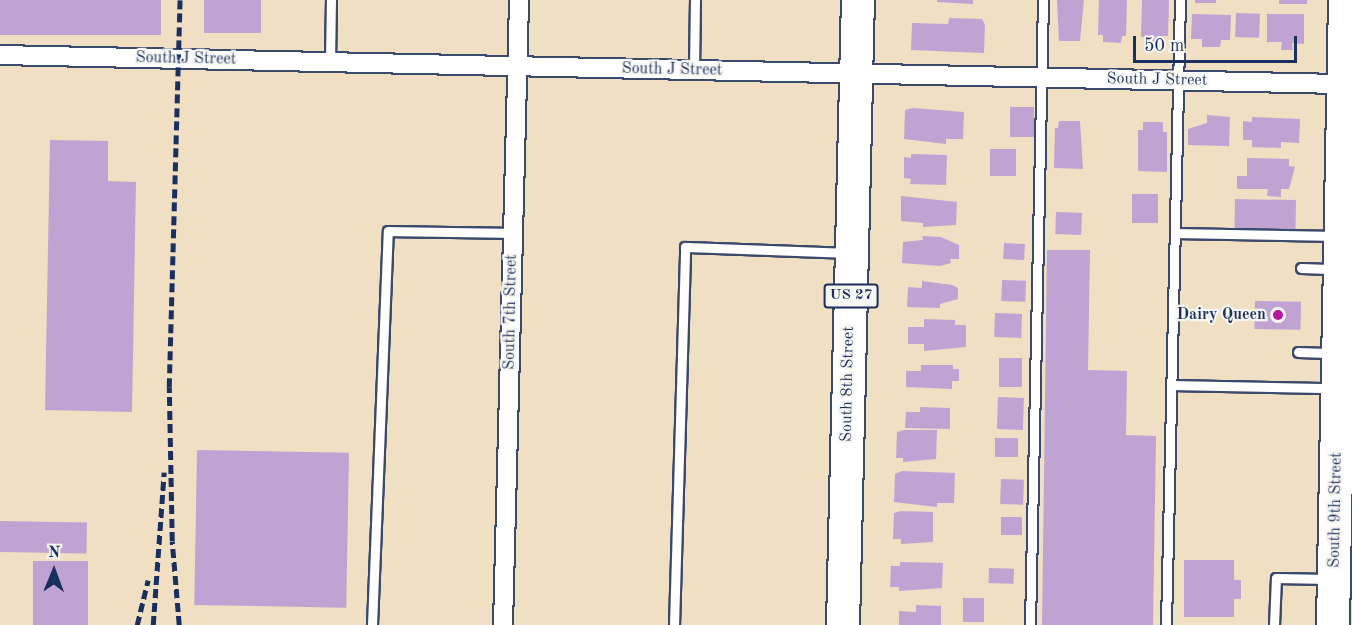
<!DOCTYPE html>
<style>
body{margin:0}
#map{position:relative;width:1352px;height:625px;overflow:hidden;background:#f0dfc2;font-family:"Old Standard TT",serif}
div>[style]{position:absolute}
.building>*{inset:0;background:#c0a3d3;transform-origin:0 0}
.roads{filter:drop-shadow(2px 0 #3b496d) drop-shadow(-2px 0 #3b496d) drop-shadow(0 2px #3b496d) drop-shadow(0 -2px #3b496d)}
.lane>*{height:9px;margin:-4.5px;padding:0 4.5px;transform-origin:4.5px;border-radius:4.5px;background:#fff}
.street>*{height:18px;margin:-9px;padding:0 9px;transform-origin:9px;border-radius:9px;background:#fff}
.highway>*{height:32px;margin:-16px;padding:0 16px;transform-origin:16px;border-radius:16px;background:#fff}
.rail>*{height:4.5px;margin-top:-2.25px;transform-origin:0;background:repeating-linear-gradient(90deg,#1b2f5e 0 9px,transparent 0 13.5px)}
.dots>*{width:16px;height:16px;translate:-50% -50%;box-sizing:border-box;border:3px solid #f6f6f2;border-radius:50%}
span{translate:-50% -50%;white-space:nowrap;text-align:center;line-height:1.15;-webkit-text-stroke:4.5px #f6f6f2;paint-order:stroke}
.shield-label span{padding:2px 4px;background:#f6f6f2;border:2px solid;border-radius:4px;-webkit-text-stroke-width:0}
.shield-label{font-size:15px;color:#1b2f5e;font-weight:700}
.street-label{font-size:16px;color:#1b2f5e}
.poi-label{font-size:16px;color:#1b2f5e;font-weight:700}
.right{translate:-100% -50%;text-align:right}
.north{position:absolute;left:24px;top:541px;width:60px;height:60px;-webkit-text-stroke:4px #f6f6f2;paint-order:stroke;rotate:1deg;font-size:16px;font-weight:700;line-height:24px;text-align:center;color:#1b2f5e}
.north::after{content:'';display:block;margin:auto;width:21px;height:27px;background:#1b2f5e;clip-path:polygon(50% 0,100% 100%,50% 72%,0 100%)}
.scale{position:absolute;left:1133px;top:36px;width:164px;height:27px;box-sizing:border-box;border:3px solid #1b2f5e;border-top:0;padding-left:8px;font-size:18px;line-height:21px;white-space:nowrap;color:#1b2f5e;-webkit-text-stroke:4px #f6f6f2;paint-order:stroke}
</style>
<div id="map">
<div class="building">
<div style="left:0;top:0;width:161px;height:35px"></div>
<div style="left:204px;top:0;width:57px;height:33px"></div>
<div style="clip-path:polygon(937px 0,973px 0,973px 4px,937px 2px)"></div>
<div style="clip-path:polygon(1057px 0,1084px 0,1080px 41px,1059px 41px)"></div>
<div style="clip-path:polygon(1099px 0,1127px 0,1126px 36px,1122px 36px,1121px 43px,1103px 42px,1103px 35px,1098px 35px)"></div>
<div style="clip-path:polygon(1142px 0,1169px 0,1168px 36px,1159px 36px,1159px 44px,1145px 43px,1145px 37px,1141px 37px)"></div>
<div style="left:1195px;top:0;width:21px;height:3px"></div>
<div style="left:1279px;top:0;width:28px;height:4px"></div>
<div style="left:1236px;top:13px;width:24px;height:24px;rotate:2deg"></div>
<div style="clip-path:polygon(1192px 14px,1231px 15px,1230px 40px,1221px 40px,1220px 47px,1202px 47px,1202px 39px,1191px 39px)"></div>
<div style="clip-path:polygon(1267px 14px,1304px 14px,1304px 44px,1292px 43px,1293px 50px,1281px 50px,1282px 42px,1267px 42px)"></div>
<div style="clip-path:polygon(949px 18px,982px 19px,985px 25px,984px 53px,911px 50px,912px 23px,948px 24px)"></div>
<div style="left:1010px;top:107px;width:24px;height:30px"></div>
<div style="clip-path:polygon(913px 108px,964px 112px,963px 139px,946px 139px,946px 144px,904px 139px,905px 110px)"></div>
<div style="clip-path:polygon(1207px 115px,1230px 117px,1229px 146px,1188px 145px,1188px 129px,1207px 123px)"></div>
<div style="clip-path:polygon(1252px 117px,1300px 119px,1299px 143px,1281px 142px,1281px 148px,1252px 147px,1252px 140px,1243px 140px,1243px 121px,1252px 122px)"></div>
<div style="clip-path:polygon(1059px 121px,1080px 121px,1083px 169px,1054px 168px,1055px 128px,1058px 128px)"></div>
<div style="clip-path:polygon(1143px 122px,1163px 122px,1163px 132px,1167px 132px,1167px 172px,1138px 171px,1138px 130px,1143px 130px)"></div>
<div style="clip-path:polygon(50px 140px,108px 141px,108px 181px,136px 182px,132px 412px,45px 410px)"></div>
<div style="left:990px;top:149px;width:26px;height:27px"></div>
<div style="clip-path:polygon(911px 154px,947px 155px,946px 185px,910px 184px,911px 179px,904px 178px,904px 157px,911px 158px)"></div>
<div style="clip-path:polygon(1247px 158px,1289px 159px,1289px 166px,1295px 167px,1289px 189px,1281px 189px,1281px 197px,1267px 196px,1268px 189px,1237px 189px,1237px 176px,1247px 176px)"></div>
<div style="left:1132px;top:194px;width:26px;height:29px"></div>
<div style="clip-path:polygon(901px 196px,957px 202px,956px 225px,923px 227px,923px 223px,901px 221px)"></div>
<div style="left:1235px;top:199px;width:61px;height:31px;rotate:1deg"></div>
<div style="left:1056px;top:212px;width:26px;height:22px;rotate:2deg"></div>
<div style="clip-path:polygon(922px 236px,941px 237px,959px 245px,959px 259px,950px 259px,951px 263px,940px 266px,902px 263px,903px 242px,923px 240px)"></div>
<div style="left:1004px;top:243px;width:21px;height:16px;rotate:3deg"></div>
<div style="clip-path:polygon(1047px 250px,1090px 250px,1088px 370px,1127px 371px,1126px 435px,1156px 436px,1153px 625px,1042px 625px)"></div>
<div style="left:1002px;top:280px;width:24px;height:21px;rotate:2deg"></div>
<div style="clip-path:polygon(922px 281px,952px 285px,958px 288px,958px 299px,940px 304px,940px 308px,907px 307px,908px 287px,922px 288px)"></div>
<div style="left:1255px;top:301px;width:46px;height:28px;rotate:1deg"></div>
<div style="left:995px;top:313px;width:27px;height:24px;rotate:2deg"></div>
<div style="clip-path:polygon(924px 319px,955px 320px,955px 325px,966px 325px,966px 347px,924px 351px,924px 344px,908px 344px,908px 327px,924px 327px)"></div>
<div style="left:999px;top:358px;width:23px;height:29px"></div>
<div style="clip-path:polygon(921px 365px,953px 365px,953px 369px,959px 369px,959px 381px,952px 381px,952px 389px,906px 387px,906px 371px,921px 371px)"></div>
<div style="left:998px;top:397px;width:26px;height:32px;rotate:2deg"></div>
<div style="clip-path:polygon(920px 407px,950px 408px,950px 429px,905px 428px,906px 412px,920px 412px)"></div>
<div style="clip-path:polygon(904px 430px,937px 430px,936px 459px,903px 462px,903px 458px,896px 458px,897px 432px)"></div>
<div style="left:995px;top:438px;width:23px;height:19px"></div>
<div style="left:197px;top:450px;width:152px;height:155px;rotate:1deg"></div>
<div style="clip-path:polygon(902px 471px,955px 473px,954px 503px,937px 503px,937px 507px,894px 502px,895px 474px)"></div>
<div style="left:1001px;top:479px;width:23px;height:25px;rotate:2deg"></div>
<div style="clip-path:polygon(901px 511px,933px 512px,933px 542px,901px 544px,901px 539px,893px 539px,894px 513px)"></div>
<div style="left:1001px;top:517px;width:21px;height:18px"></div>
<div style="left:0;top:521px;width:87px;height:31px;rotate:1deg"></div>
<div style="clip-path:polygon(1184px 560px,1234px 560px,1234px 580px,1241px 580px,1241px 599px,1234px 599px,1234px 617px,1184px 617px)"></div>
<div style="left:33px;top:561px;width:55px;height:64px"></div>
<div style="clip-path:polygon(900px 562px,943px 563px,942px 588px,899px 591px,899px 587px,890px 587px,891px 566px,900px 566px)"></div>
<div style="left:989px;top:568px;width:25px;height:15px;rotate:2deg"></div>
<div style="left:963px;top:598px;width:21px;height:24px"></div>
<div style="clip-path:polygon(916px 605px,941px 606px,941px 625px,899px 625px,899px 611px,916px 612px)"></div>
</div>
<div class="roads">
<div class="lane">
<div style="left:330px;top:62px;width:62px;rotate:-89.1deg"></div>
<div style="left:694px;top:70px;width:70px;rotate:-89.2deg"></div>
<div style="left:1175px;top:233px;width:162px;rotate:1.1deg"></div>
<div style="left:1301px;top:268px;width:35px;rotate:2deg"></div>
<div style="left:1298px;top:352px;width:36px;rotate:2deg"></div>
<div style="left:1171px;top:385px;width:163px;rotate:1.1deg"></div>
<div style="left:372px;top:625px;width:394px;rotate:-87.7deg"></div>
<div style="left:388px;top:231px;width:125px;rotate:0.9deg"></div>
<div style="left:674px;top:625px;width:378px;rotate:-88.3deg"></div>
<div style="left:685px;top:247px;width:161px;rotate:2.1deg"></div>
<div style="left:1030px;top:625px;width:625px;rotate:-88.81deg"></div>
<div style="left:1166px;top:625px;width:625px;rotate:-88.72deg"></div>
<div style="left:1274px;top:625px;width:47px;rotate:-87.6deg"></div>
<div style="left:1276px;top:578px;width:53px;rotate:1.1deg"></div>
</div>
<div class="street">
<div style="left:0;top:55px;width:1343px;rotate:1.24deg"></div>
<div style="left:503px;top:625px;width:625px;rotate:-88.53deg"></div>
</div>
<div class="highway">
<div style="left:843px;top:625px;width:625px;rotate:-88.63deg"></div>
<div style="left:1333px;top:625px;width:625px;rotate:-88.9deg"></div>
</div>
</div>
<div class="rail">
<div style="left:137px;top:625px;width:46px;rotate:-76.3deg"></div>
<div style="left:153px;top:625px;width:153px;rotate:-85.9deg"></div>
<div style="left:179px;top:625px;width:84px;rotate:-94.8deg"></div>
<div style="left:172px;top:541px;width:154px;rotate:-91.1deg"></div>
<div style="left:169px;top:387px;width:387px;rotate:-88.4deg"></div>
</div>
<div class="dots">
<div style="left:1278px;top:315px;background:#b5179e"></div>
</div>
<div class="shield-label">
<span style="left:851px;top:296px">US 27</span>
</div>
<div class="street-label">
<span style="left:186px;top:59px;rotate:1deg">South J Street</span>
<span style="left:672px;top:70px;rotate:1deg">South J Street</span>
<span style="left:1157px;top:80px;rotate:1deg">South J Street</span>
<span style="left:511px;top:312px;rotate:-89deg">South 7th Street</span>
<span style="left:848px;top:384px;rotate:-89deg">South 8th Street</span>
<span style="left:1336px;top:510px;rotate:-89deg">South 9th Street</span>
</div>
<div class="poi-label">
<span class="right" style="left:1266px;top:315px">Dairy Queen</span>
</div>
<div class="north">N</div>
<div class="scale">50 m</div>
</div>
